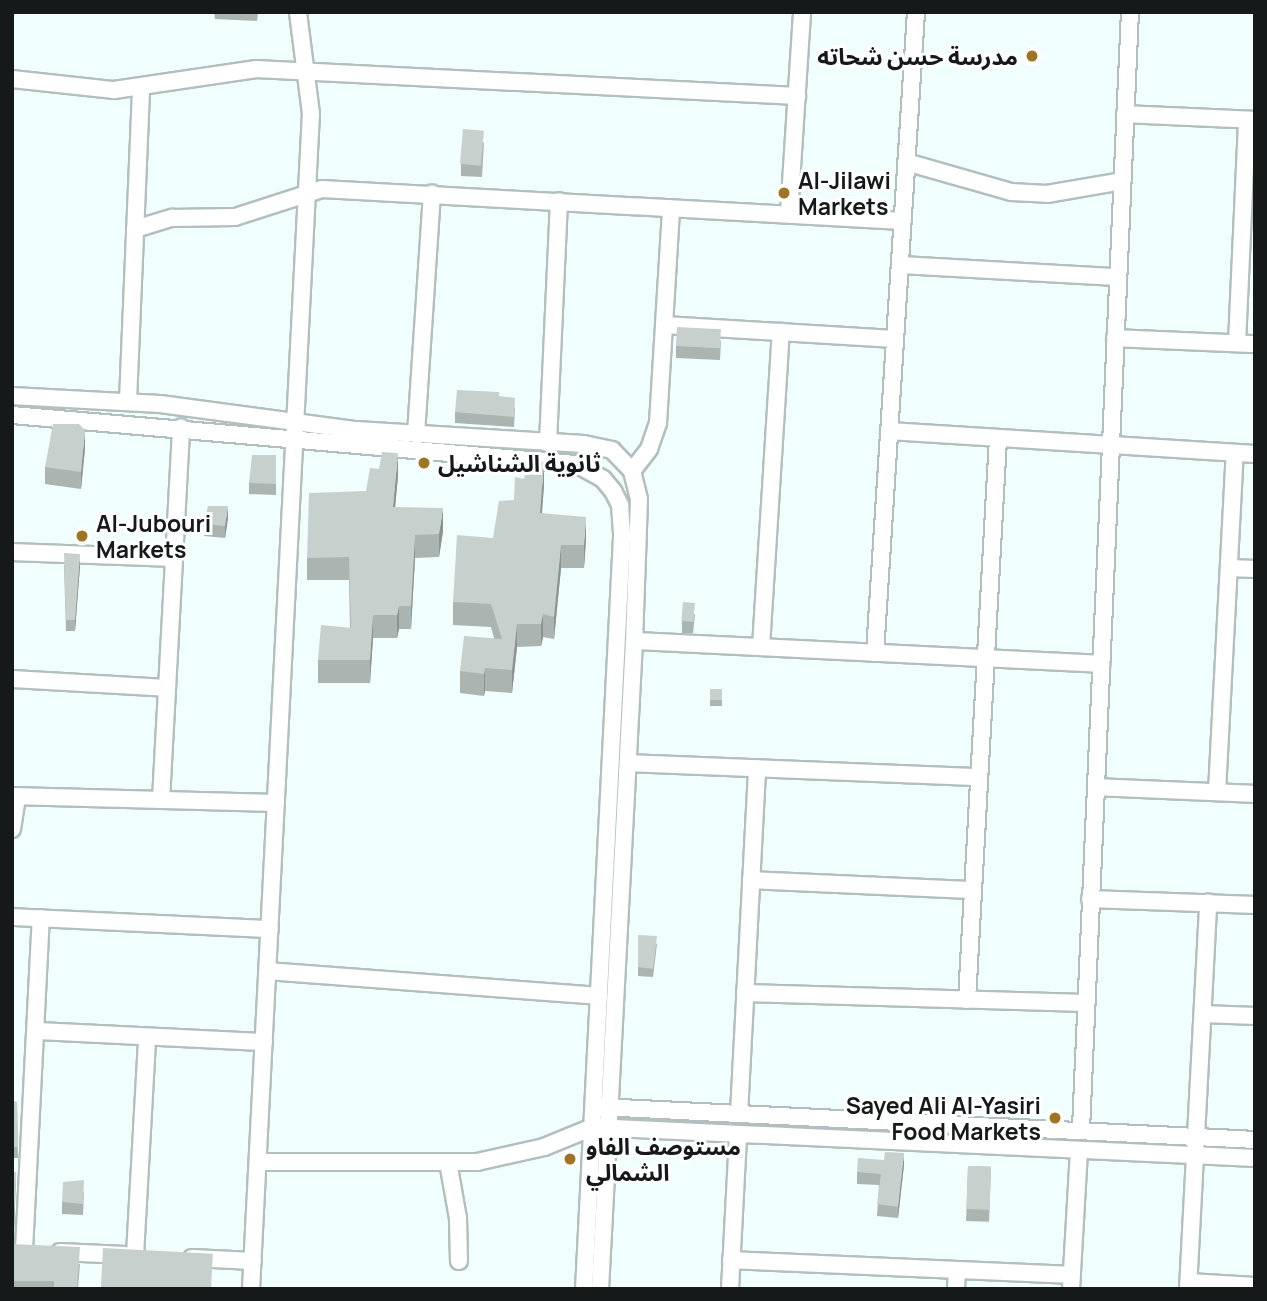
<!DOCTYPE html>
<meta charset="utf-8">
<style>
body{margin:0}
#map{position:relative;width:1267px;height:1301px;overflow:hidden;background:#f1fefe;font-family:Manrope,"Noto Sans Arabic",sans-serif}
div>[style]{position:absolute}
.roads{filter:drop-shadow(2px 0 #b3bfbf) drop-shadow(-2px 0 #b3bfbf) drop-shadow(0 2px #b3bfbf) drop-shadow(0 -2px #b3bfbf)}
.minor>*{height:16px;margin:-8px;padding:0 8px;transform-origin:8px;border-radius:8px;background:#fff}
.wall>*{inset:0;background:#aab4b0;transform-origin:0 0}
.shaded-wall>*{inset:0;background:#8b9290}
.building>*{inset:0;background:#c6d1cd;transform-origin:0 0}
.dots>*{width:19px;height:19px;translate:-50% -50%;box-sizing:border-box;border:4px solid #fff;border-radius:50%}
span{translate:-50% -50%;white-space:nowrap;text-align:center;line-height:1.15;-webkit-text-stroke:6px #fff;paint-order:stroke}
.poi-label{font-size:23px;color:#151919;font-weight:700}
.right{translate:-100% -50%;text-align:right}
.left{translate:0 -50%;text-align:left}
.frame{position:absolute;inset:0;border:14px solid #151919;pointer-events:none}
</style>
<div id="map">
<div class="roads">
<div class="minor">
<div style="left:12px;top:79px;width:103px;rotate:6.2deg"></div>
<div style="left:114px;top:90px;width:144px;rotate:-8.4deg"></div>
<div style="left:256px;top:69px;width:542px;rotate:2.86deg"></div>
<div style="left:1125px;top:114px;width:130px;rotate:2.6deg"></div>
<div style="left:906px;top:162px;width:109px;rotate:15.9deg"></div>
<div style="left:1011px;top:192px;width:36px;rotate:3deg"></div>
<div style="left:1047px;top:194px;width:76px;rotate:-9.8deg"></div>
<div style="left:789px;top:214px;width:202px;rotate:-86.3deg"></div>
<div style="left:135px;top:229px;width:39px;rotate:-17deg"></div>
<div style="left:172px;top:218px;width:63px;rotate:-0.9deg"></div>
<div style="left:235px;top:217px;width:91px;rotate:-17.8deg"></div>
<div style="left:322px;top:189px;width:581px;rotate:3.16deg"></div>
<div style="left:900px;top:265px;width:218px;rotate:3.2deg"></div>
<div style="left:664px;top:325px;width:231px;rotate:3.5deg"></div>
<div style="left:1115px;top:338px;width:140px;rotate:2.5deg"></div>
<div style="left:1237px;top:343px;width:223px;rotate:-87.4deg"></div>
<div style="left:12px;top:396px;width:148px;rotate:3.1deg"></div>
<div style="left:160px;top:404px;width:198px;rotate:7.6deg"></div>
<div style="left:356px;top:430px;width:228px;rotate:3.5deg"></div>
<div style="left:584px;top:444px;width:29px;rotate:12deg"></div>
<div style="left:612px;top:450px;width:29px;rotate:46deg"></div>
<div style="left:632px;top:471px;width:29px;rotate:76deg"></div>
<div style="left:639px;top:499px;width:142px;rotate:92deg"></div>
<div style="left:634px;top:641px;width:649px;rotate:93deg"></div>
<div style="left:128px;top:401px;width:314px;rotate:-87.6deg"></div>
<div style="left:12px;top:415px;width:566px;rotate:4.97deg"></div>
<div style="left:576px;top:464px;width:31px;rotate:29deg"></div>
<div style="left:603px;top:479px;width:16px;rotate:50deg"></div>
<div style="left:613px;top:491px;width:16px;rotate:63deg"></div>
<div style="left:620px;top:505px;width:32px;rotate:86deg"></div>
<div style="left:622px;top:537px;width:753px;rotate:92.89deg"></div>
<div style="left:889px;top:431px;width:367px;rotate:3.6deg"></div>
<div style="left:416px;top:434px;width:241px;rotate:-86.2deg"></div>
<div style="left:548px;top:443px;width:242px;rotate:-87.4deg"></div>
<div style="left:632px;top:471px;width:28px;rotate:-52deg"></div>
<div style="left:649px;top:449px;width:28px;rotate:-71deg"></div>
<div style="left:658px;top:423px;width:215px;rotate:-86.5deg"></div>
<div style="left:12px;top:552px;width:162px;rotate:2.1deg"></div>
<div style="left:1229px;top:568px;width:26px;rotate:2deg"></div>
<div style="left:634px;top:641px;width:468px;rotate:2.8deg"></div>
<div style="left:761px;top:647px;width:316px;rotate:-86.4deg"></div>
<div style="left:875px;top:653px;width:642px;rotate:-86.34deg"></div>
<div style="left:12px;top:679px;width:155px;rotate:3.3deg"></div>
<div style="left:628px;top:763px;width:351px;rotate:2.3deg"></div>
<div style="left:1096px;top:787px;width:159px;rotate:2.5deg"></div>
<div style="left:1217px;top:792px;width:339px;rotate:-87deg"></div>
<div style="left:12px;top:796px;width:264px;rotate:1.5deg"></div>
<div style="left:161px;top:800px;width:373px;rotate:-86.9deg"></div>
<div style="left:12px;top:829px;width:33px;rotate:-81deg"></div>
<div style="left:751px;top:880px;width:222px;rotate:2.6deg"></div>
<div style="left:1090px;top:899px;width:165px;rotate:2.1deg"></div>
<div style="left:12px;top:917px;width:258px;rotate:2.7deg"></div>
<div style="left:268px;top:971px;width:332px;rotate:4.3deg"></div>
<div style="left:745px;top:993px;width:341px;rotate:1.7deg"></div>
<div style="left:967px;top:1000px;width:562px;rotate:-86.84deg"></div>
<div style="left:1203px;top:1014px;width:52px;rotate:2.2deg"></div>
<div style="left:36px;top:1031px;width:228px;rotate:2.8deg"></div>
<div style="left:600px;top:1107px;width:656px;rotate:2.88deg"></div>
<div style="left:739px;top:1114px;width:346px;rotate:-87deg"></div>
<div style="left:1081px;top:1129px;width:1118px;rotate:-87.49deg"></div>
<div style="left:258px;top:1162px;width:219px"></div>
<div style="left:477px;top:1162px;width:69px;rotate:-12.6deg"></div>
<div style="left:544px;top:1147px;width:53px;rotate:-22.2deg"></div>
<div style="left:593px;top:1127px;width:663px;rotate:2.68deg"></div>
<div style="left:448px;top:1162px;width:57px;rotate:79.9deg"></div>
<div style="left:458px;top:1218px;width:43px;rotate:88.7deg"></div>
<div style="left:24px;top:1250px;width:332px;rotate:-87.1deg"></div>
<div style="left:60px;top:1252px;width:65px;rotate:2.6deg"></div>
<div style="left:135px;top:1255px;width:218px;rotate:-86.8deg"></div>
<div style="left:192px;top:1258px;width:61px;rotate:2.8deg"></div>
<div style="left:731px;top:1260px;width:341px;rotate:2.5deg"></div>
<div style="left:1189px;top:1282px;width:66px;rotate:3.5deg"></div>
<div style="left:251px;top:1289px;width:1177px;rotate:-87.08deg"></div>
<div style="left:311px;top:114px;width:103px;rotate:-97.3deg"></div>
<div style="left:730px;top:1289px;width:155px;rotate:-87deg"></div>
<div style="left:956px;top:1289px;width:19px;rotate:-87deg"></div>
<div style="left:1071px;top:1289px;width:139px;rotate:-86.7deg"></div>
<div style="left:1188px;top:1289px;width:387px;rotate:-87deg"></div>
</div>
</div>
<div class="wall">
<div style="clip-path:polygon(214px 12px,258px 12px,257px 21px,215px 19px)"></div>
<div style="clip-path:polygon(484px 142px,482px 177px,461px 176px,461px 164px)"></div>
<div style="clip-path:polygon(721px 341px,720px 360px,676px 358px,676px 346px)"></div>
<div style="clip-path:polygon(499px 396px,515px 408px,514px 427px,455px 423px,455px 412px)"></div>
<div style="clip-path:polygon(85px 448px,81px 489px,45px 484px,45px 467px)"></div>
<div style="clip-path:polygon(276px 455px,276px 495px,249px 494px,249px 483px)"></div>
<div style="clip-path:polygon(398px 476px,395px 507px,443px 531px,439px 557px,415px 558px,411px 629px,399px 629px,397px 638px,373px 638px,370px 683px,318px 683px,318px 660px,350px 628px,349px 580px,307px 580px,307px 558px,366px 491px)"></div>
<div style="clip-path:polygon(544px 485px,542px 513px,586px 539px,584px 568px,561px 568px,554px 639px,543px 637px,541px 646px,517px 647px,512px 693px,485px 691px,484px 696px,460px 693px,460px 671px,494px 638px,491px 627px,453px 625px,453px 602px,493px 538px,514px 500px)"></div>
<div style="clip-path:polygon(228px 518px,225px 538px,204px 536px,204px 524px)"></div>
<div style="clip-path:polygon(64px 565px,80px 566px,75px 631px,66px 631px)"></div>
<div style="clip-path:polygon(695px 614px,693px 633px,682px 633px,682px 621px)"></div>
<div style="left:710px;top:689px;width:12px;height:17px"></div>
<div style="clip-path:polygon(638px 935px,657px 944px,653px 977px,638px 976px)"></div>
<div style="clip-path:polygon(12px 1101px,17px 1102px,18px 1158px,12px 1158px)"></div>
<div style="clip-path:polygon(904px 1165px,898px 1218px,877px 1216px,879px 1185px,857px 1184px,857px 1172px)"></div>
<div style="left:968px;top:1166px;width:23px;height:55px;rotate:2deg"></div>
<div style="clip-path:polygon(84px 1192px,83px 1215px,62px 1214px,62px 1202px)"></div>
<div style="clip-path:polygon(12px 1244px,80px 1264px,78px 1289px,81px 1289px,12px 1289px)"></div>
</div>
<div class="shaded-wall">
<div style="clip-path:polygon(85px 430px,85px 448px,81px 489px,81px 472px)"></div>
<div style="clip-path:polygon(398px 453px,398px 476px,393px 530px,393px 507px)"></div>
<div style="clip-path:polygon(544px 462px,544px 485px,540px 536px,540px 513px)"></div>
<div style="clip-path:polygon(228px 506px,228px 518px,225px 538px,225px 526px)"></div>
<div style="clip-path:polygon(443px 508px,443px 531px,439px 557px,439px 534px)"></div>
<div style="clip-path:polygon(586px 517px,586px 539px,584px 568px,584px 545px)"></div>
<div style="clip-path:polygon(415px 535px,415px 558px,411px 629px,411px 606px)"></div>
<div style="clip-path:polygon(561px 545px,561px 568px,554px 639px,554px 617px)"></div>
<div style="clip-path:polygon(80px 554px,80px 566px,75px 631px,75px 620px)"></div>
<div style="clip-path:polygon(399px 606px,399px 629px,397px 638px,397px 615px)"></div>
<div style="clip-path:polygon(543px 614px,543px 637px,541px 646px,541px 624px)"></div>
<div style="clip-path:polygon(373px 615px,373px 638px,370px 683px,370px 660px)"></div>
<div style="clip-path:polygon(517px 624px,517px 647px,512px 693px,512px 670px)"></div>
<div style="clip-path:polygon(485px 668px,485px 691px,484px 696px,484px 674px)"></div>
<div style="clip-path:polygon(904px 1153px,904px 1165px,898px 1218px,898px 1207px)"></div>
<div style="clip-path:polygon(16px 1172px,14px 1240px,12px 1240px,12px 1224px)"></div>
</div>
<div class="building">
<div style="left:463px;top:129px;width:21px;height:35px;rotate:5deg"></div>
<div style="left:677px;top:327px;width:44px;height:19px;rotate:3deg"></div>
<div style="clip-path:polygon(457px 390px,499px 392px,499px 396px,515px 398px,514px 417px,455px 412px)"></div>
<div style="clip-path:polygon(53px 424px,79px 424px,85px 430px,81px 472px,45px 467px)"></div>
<div style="clip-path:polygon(382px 452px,398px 453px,393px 507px,443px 508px,439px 534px,415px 535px,411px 606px,399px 606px,397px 615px,373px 615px,370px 660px,318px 660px,321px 625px,351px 628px,349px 557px,307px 558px,309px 493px,366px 491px,370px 468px,379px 469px)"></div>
<div style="clip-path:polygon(252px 455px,276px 455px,276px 484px,249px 483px)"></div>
<div style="clip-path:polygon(527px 462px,544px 462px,540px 513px,586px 517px,584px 545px,561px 545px,554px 617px,543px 614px,541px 624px,517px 624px,512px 670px,485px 668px,484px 674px,460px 671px,464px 636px,502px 639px,491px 604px,453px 602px,457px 535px,493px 538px,499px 501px,514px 500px,515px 477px,524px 479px)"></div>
<div style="clip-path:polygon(208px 506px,228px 506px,225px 526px,204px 524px)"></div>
<div style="clip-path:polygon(64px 553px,80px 554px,75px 620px,66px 620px)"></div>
<div style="left:683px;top:602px;width:12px;height:19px;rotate:5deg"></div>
<div style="left:710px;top:689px;width:12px;height:11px"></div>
<div style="clip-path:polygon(638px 935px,657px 936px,653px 969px,638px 967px)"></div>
<div style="clip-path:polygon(12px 1101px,17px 1102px,18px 1147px,12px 1147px)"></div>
<div style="clip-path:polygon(885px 1152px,904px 1153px,898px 1207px,877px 1204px,881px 1174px,857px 1172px,858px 1158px,884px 1160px)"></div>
<div style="left:968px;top:1166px;width:23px;height:43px;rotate:2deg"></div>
<div style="clip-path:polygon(12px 1172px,16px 1172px,14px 1223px,12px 1224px)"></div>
<div style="clip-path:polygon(84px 1180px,83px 1204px,62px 1202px,63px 1182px)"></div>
<div style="clip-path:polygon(12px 1244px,80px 1247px,77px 1289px,81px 1289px,54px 1289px,54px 1281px,12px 1281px)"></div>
<div style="left:103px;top:1248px;width:110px;height:41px;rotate:3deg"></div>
</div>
<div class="dots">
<div style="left:1032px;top:56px;background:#9e7523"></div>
<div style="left:784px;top:193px;background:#9e7523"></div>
<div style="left:424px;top:463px;background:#9e7523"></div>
<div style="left:82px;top:536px;background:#9e7523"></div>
<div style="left:1055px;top:1118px;background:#9e7523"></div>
<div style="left:570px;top:1159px;background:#9e7523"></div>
</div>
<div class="poi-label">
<span class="right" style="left:1018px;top:56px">مدرسة حسن شحاته</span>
<span class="left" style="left:798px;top:193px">Al-Jilawi<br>Markets</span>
<span class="left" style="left:438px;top:463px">ثانوية الشناشيل</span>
<span class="left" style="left:96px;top:536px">Al-Jubouri<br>Markets</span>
<span class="right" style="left:1041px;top:1118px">Sayed Ali Al-Yasiri<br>Food Markets</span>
<span class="left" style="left:586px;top:1159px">مستوصف الفاو<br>الشمالي</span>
</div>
<div class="frame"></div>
</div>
